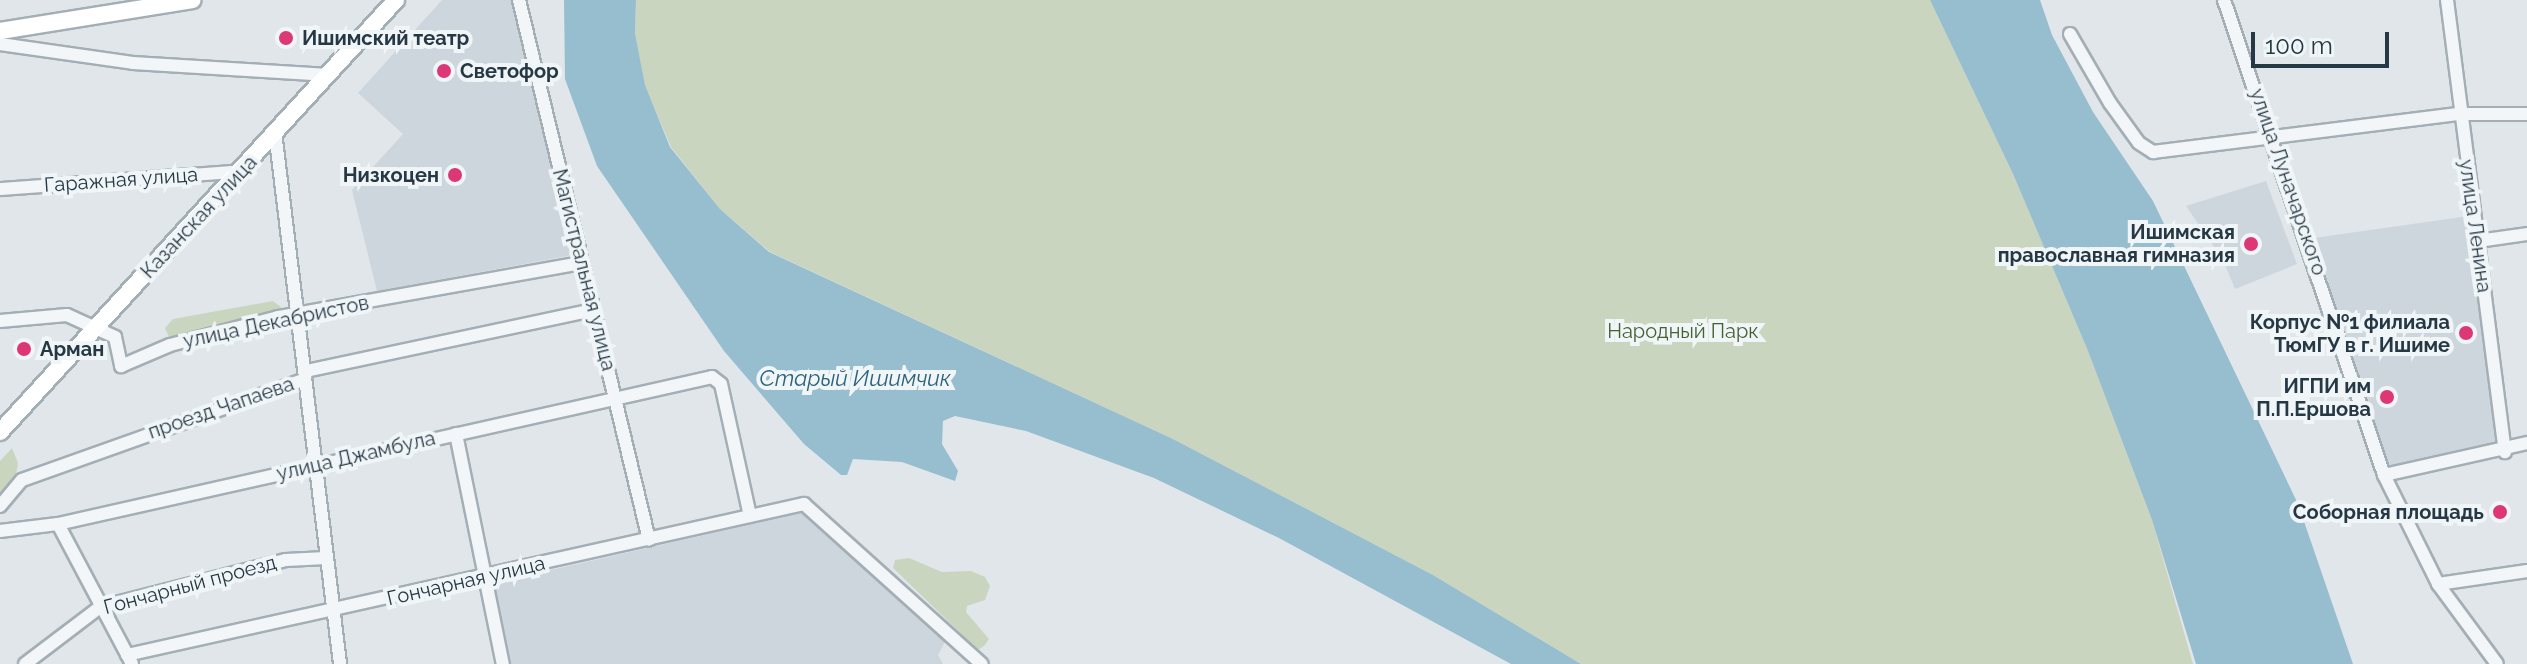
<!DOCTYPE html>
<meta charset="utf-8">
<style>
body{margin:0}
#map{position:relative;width:2527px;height:664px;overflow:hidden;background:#e0e6ea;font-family:Raleway,sans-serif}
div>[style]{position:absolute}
.built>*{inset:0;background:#cdd6dd}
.green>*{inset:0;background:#cad5c0}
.water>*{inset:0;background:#97bece}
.roads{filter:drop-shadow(2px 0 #a4aeb5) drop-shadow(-2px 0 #a4aeb5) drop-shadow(0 2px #a4aeb5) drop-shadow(0 -2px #a4aeb5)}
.minor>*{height:12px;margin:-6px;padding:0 6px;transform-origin:6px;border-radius:6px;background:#f3f6f8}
.major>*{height:16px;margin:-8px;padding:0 8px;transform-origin:8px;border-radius:8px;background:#fff}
.dots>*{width:22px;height:22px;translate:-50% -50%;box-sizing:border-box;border:4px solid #f0f5f8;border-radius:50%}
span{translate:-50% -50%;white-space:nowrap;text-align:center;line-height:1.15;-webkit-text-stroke:8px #f0f5f8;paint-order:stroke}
.poi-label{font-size:20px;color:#263844;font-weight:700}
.left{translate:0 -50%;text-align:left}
.right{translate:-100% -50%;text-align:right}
.street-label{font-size:20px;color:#263844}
.park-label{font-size:20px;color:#456132}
.water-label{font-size:22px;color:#2c627c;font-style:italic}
.scale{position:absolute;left:2251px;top:32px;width:138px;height:36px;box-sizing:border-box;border:4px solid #263844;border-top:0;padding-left:10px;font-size:24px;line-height:28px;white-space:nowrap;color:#263844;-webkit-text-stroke:6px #f0f5f8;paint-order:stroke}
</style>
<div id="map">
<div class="built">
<div style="clip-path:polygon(442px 0,514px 0,573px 255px,377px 291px,352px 190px,403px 134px,358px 93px)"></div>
<div style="clip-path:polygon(2266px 181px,2297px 264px,2235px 289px,2223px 260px,2186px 206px)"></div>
<div style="clip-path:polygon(2469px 216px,2498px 449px,2388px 470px,2314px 238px)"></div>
<div style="clip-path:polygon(801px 513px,946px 640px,938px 655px,943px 664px,509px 664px,494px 583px)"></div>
</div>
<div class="green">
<div style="clip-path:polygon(636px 0,1930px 0,2013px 174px,2088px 351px,2152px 520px,2193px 664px,1581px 664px,1433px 575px,1173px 439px,770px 252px,720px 209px,671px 147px,645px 86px,635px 33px)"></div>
<div style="clip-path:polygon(273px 301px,281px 307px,278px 312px,170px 339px,165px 328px,173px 319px)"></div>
<div style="clip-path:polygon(12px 448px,18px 463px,15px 480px,0 494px,0 461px)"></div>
<div style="clip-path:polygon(909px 558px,942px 572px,971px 571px,985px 577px,990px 586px,985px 600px,967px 606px,966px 612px,989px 639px,984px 646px,978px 650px,893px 568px,895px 560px)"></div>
</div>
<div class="water">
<div style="clip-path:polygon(564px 0,636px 0,635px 33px,645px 85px,670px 147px,720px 209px,769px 252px,1173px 439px,1433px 575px,1581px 664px,1511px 664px,1279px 538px,1154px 478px,1026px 431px,955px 416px,943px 421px,942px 444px,958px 471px,955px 481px,902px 462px,853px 459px,847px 475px,841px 475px,804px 444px,724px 351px,597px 166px,565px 79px)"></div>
<div style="clip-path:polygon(1930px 0,2040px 0,2052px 35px,2093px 112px,2153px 201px,2298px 504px,2353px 664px,2196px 664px,2152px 520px,2088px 351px,2013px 174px)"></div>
</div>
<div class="roads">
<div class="minor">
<div style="left:519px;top:0;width:555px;rotate:76.46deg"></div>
<div style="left:2224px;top:0;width:501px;rotate:71.38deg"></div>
<div style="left:2384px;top:475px;width:122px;rotate:63.6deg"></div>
<div style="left:2438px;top:584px;width:99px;rotate:53.6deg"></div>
<div style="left:2447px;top:0;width:456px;rotate:82.7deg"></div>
<div style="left:2070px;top:34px;width:80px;rotate:59.9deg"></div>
<div style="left:2110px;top:103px;width:49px;rotate:54.1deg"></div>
<div style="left:2139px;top:143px;width:17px;rotate:33deg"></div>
<div style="left:2153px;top:152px;width:309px;rotate:-7.1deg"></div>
<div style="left:2460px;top:114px;width:67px"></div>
<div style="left:0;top:44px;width:134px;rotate:8.1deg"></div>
<div style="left:133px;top:63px;width:196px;rotate:3.5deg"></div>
<div style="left:275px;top:132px;width:536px;rotate:83.03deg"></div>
<div style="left:0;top:189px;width:244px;rotate:-4.2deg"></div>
<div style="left:2478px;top:241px;width:49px;rotate:-8.1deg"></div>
<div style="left:0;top:321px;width:67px;rotate:-5.1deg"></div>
<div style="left:67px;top:315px;width:53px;rotate:24.6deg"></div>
<div style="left:115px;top:337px;width:30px;rotate:78deg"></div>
<div style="left:121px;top:366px;width:53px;rotate:-23.2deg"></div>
<div style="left:170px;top:345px;width:112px;rotate:-14.5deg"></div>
<div style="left:278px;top:317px;width:309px;rotate:-10.1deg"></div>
<div style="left:456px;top:434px;width:235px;rotate:78.5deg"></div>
<div style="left:2384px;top:475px;width:147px;rotate:-12.6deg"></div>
<div style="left:0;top:506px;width:34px;rotate:-50deg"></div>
<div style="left:22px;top:480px;width:300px;rotate:-19.6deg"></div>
<div style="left:305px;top:379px;width:8px;rotate:-83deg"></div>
<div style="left:306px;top:371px;width:294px;rotate:-12deg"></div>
<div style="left:58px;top:524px;width:158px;rotate:62.1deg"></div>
<div style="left:0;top:531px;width:58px;rotate:-6.9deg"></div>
<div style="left:58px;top:524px;width:670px;rotate:-12.67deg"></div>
<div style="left:712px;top:377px;width:11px;rotate:38deg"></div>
<div style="left:721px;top:384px;width:135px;rotate:77.6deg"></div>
<div style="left:2438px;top:584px;width:90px;rotate:-8.3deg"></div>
<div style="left:127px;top:655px;width:694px;rotate:-12.57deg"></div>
<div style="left:804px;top:504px;width:239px;rotate:42deg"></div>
<div style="left:25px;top:664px;width:94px;rotate:-37.2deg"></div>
<div style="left:100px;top:607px;width:192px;rotate:-14.2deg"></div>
<div style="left:286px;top:560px;width:40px;rotate:-2.9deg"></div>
</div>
<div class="major">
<div style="left:0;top:31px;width:195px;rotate:-9.1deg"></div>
<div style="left:0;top:432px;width:586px;rotate:-47.49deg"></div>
</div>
</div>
<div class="dots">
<div style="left:286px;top:38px;background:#dd3775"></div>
<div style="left:444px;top:71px;background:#dd3775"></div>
<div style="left:455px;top:175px;background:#dd3775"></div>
<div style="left:2251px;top:244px;background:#dd3775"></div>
<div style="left:2466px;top:333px;background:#dd3775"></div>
<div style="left:24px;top:349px;background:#dd3775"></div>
<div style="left:2387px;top:397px;background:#dd3775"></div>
<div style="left:2500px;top:512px;background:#dd3775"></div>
</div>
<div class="poi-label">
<span class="left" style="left:302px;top:38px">Ишимский театр</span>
<span class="left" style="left:460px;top:71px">Светофор</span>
<span class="right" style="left:439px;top:175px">Низкоцен</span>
<span class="right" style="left:2235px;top:244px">Ишимская<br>православная гимназия</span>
<span class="right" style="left:2450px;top:334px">Корпус №1 филиала<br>ТюмГУ в г. Ишиме</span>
<span class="left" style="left:40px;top:349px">Арман</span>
<span class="right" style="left:2371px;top:398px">ИГПИ им<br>П.П.Ершова</span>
<span class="right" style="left:2484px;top:512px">Соборная площадь</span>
</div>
<div class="street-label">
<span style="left:121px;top:180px;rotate:-4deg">Гаражная улица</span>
<span style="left:2288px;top:182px;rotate:71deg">улица Луначарского</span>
<span style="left:199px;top:217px;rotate:-47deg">Казанская улица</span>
<span style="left:2475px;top:226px;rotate:82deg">улица Ленина</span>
<span style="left:584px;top:270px;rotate:76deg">Магистральная улица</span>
<span style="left:276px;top:322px;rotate:-12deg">улица Декабристов</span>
<span style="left:221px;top:408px;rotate:-19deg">проезд Чапаева</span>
<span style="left:356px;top:456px;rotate:-13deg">улица Джамбула</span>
<span style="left:466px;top:581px;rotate:-13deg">Гончарная улица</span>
<span style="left:190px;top:585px;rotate:-15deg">Гончарный проезд</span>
</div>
<div class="park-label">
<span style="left:1683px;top:331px">Народный Парк</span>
</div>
<div class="water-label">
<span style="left:855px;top:379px">Старый Ишимчик</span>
</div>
<div class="scale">100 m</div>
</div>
